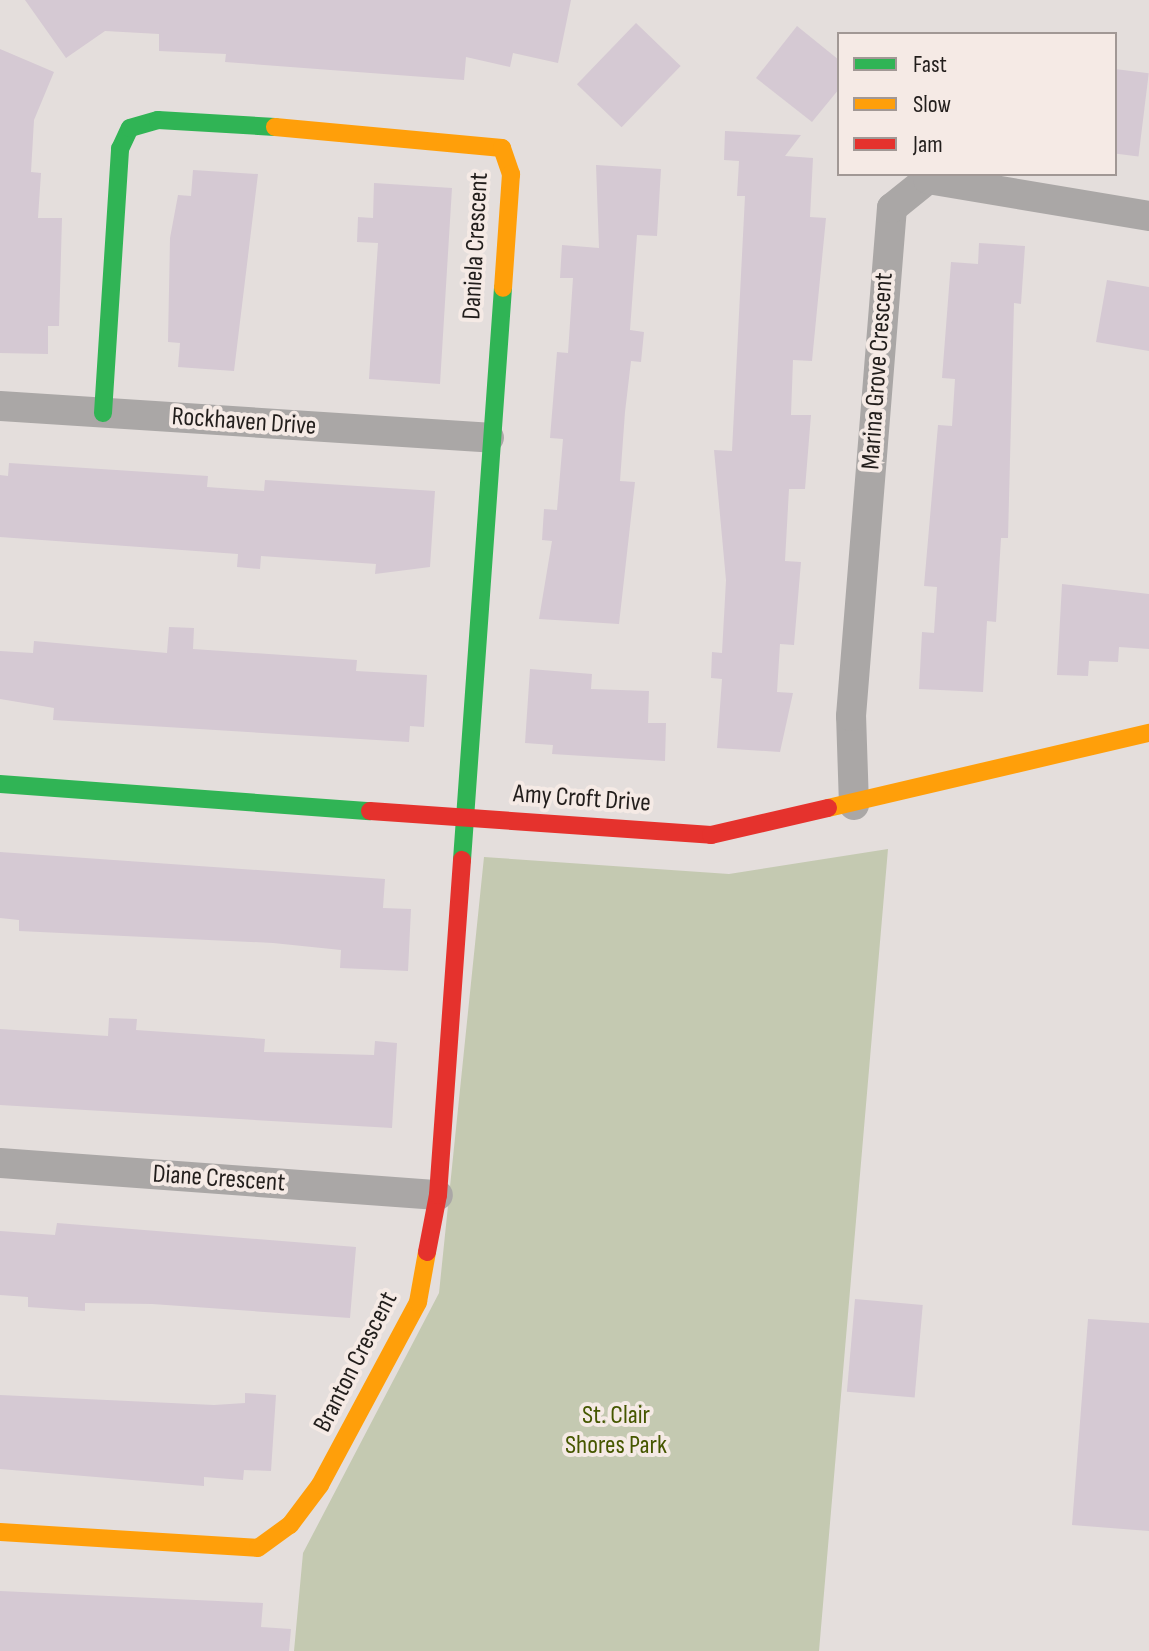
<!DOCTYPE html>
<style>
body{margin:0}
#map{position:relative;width:1149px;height:1651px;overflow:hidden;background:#e4dedc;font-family:"Sofia Sans Condensed",sans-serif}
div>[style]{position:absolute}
.green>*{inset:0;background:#c4c9b1}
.building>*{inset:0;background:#d5c9d3;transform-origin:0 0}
.street>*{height:30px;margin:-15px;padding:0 15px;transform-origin:15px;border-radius:15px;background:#aaa7a6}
.fast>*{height:18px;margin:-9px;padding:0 9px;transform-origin:9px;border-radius:9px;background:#30b455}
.slow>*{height:18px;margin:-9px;padding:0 9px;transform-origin:9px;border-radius:9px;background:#ff9f0a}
.jam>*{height:18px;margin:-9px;padding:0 9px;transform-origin:9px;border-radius:9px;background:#e5322d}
span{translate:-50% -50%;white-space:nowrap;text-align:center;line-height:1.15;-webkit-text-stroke:8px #f5eae5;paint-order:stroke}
.street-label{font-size:26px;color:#221e1c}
.park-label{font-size:26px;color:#465700}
.legend{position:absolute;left:837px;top:32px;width:280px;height:144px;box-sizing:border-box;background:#f5eae5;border:2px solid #a19895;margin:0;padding:10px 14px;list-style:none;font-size:24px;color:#221e1c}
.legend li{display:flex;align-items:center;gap:16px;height:40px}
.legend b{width:40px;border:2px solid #a19895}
</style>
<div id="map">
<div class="green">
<div style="clip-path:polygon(888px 849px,819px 1651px,294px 1651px,303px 1553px,439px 1293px,484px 857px,729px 874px)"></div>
</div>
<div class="building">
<div style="clip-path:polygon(25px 0,571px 0,558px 63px,513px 53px,510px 67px,466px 57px,464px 80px,225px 62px,226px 54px,159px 51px,159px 34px,105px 31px,66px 58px)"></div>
<div style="left:636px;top:23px;width:62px;height:85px;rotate:44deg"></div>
<div style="clip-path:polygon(797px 26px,839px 60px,839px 89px,812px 122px,756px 78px)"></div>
<div style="clip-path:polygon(0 49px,54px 72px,34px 120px,31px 172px,41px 173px,38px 218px,62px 218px,59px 326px,48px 326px,48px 354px,0 353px)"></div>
<div style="left:1115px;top:69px;width:34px;height:84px;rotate:7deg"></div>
<div style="clip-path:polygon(725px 131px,801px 135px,785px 156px,813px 158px,810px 217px,826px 218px,812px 361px,793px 360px,791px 415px,811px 415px,805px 489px,789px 489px,785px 561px,801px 562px,794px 645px,780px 644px,777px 692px,793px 693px,780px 752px,717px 748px,722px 679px,711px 678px,712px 652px,722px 653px,726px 580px,714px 450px,732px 451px,745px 196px,737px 196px,739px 161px,724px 160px)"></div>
<div style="clip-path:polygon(596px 165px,661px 169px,657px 236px,637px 235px,630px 330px,644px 332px,641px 362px,631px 361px,625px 412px,620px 481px,635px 482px,619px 624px,539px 619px,552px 541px,542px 540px,544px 509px,557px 510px,563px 439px,550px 438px,557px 352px,568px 353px,573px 278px,560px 278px,562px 245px,599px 248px)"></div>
<div style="clip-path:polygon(193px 170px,258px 174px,234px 371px,178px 367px,180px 343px,168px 342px,170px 238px,178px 195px,191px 196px)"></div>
<div style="clip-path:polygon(374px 183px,452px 188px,440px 384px,369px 379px,378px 243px,357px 242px,358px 217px,373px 218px)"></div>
<div style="clip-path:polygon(979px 243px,1025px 246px,1021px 304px,1014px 303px,1008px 538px,1001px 538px,996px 622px,987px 621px,983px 692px,919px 689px,922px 632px,934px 633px,937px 587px,924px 586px,938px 425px,952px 426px,955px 379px,942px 378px,951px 262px,978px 264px)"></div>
<div style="clip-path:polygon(1107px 280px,1149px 287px,1149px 351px,1096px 342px)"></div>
<div style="clip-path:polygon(9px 463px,208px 476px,207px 487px,264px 491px,265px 480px,435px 491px,430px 567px,375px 574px,376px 564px,261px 556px,260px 569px,237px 567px,238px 554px,0 537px,0 475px,8px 476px)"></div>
<div style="clip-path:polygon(1062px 584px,1149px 594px,1149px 649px,1119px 647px,1118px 662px,1089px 661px,1088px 676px,1057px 675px)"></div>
<div style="clip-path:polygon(169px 627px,194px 628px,193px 649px,357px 660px,356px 671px,427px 675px,424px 727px,410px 726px,409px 742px,53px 720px,54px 708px,0 699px,0 651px,33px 653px,34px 641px,167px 653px)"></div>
<div style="clip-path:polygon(530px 669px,592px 674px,591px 689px,649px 691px,648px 723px,666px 723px,665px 761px,552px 754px,553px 745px,525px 743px)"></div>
<div style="clip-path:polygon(0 852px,385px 879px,383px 908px,411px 909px,408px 971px,340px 968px,341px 950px,273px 943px,19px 931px,19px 920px,0 918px)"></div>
<div style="clip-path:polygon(109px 1018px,137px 1019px,136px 1030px,265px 1039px,264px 1052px,374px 1055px,375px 1041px,397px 1043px,392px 1128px,0 1105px,0 1029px,108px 1036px)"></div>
<div style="clip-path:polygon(57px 1223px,356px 1247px,350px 1318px,152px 1304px,85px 1303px,85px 1311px,28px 1307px,28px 1297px,0 1295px,0 1231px,55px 1235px)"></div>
<div style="left:855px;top:1299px;width:68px;height:93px;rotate:5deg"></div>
<div style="clip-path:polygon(1088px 1319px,1149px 1323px,1149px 1531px,1072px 1525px)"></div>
<div style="clip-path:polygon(245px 1393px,276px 1395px,271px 1471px,244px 1470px,243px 1480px,204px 1477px,204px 1486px,0 1469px,0 1395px,214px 1405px,245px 1403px)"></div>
<div style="clip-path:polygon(0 1591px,263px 1603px,261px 1627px,291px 1629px,289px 1651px,0 1651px)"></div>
</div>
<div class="street">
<div style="left:0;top:406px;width:490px;rotate:3.7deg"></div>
<div style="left:854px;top:805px;width:89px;rotate:-91.9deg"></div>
<div style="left:851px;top:716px;width:510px;rotate:-85.39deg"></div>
<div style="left:892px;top:208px;width:46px;rotate:-38.9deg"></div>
<div style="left:928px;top:179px;width:224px;rotate:9.5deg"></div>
<div style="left:0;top:1163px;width:439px;rotate:4.2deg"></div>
</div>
<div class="fast">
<div style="left:103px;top:413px;width:265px;rotate:-86.3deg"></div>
<div style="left:120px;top:149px;width:23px;rotate:-65deg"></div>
<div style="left:130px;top:128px;width:29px;rotate:-16deg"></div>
<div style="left:158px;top:120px;width:117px;rotate:3.4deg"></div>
<div style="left:0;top:784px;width:371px;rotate:4.2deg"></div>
<div style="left:462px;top:860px;width:573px;rotate:-85.9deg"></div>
</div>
<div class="slow">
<div style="left:275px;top:127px;width:228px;rotate:5.3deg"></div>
<div style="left:502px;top:148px;width:28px;rotate:71deg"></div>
<div style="left:511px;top:174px;width:114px;rotate:94deg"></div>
<div style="left:828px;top:808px;width:330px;rotate:-13.2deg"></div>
<div style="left:0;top:1532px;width:258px;rotate:3.5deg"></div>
<div style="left:258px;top:1548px;width:39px;rotate:-36deg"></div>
<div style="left:290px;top:1525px;width:50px;rotate:-53.1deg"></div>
<div style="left:320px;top:1485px;width:208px;rotate:-61.8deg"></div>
<div style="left:418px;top:1302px;width:51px;rotate:-79.8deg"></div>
</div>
<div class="jam">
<div style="left:370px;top:811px;width:342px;rotate:4deg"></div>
<div style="left:711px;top:835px;width:120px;rotate:-13deg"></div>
<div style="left:427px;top:1252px;width:58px;rotate:-79.1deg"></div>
<div style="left:438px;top:1195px;width:336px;rotate:-85.9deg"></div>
</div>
<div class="street-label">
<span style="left:476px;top:246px;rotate:-87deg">Daniela Crescent</span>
<span style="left:878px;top:371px;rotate:-86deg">Marina Grove Crescent</span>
<span style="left:244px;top:422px;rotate:4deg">Rockhaven Drive</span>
<span style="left:582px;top:799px;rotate:4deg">Amy Croft Drive</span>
<span style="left:219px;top:1179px;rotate:4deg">Diane Crescent</span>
<span style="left:356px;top:1362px;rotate:-63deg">Branton Crescent</span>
</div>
<div class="park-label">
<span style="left:616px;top:1431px">St. Clair<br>Shores Park</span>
</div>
<ul class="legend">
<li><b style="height:10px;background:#30b455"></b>Fast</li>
<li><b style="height:10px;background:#ff9f0a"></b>Slow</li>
<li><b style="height:10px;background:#e5322d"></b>Jam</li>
</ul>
</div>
